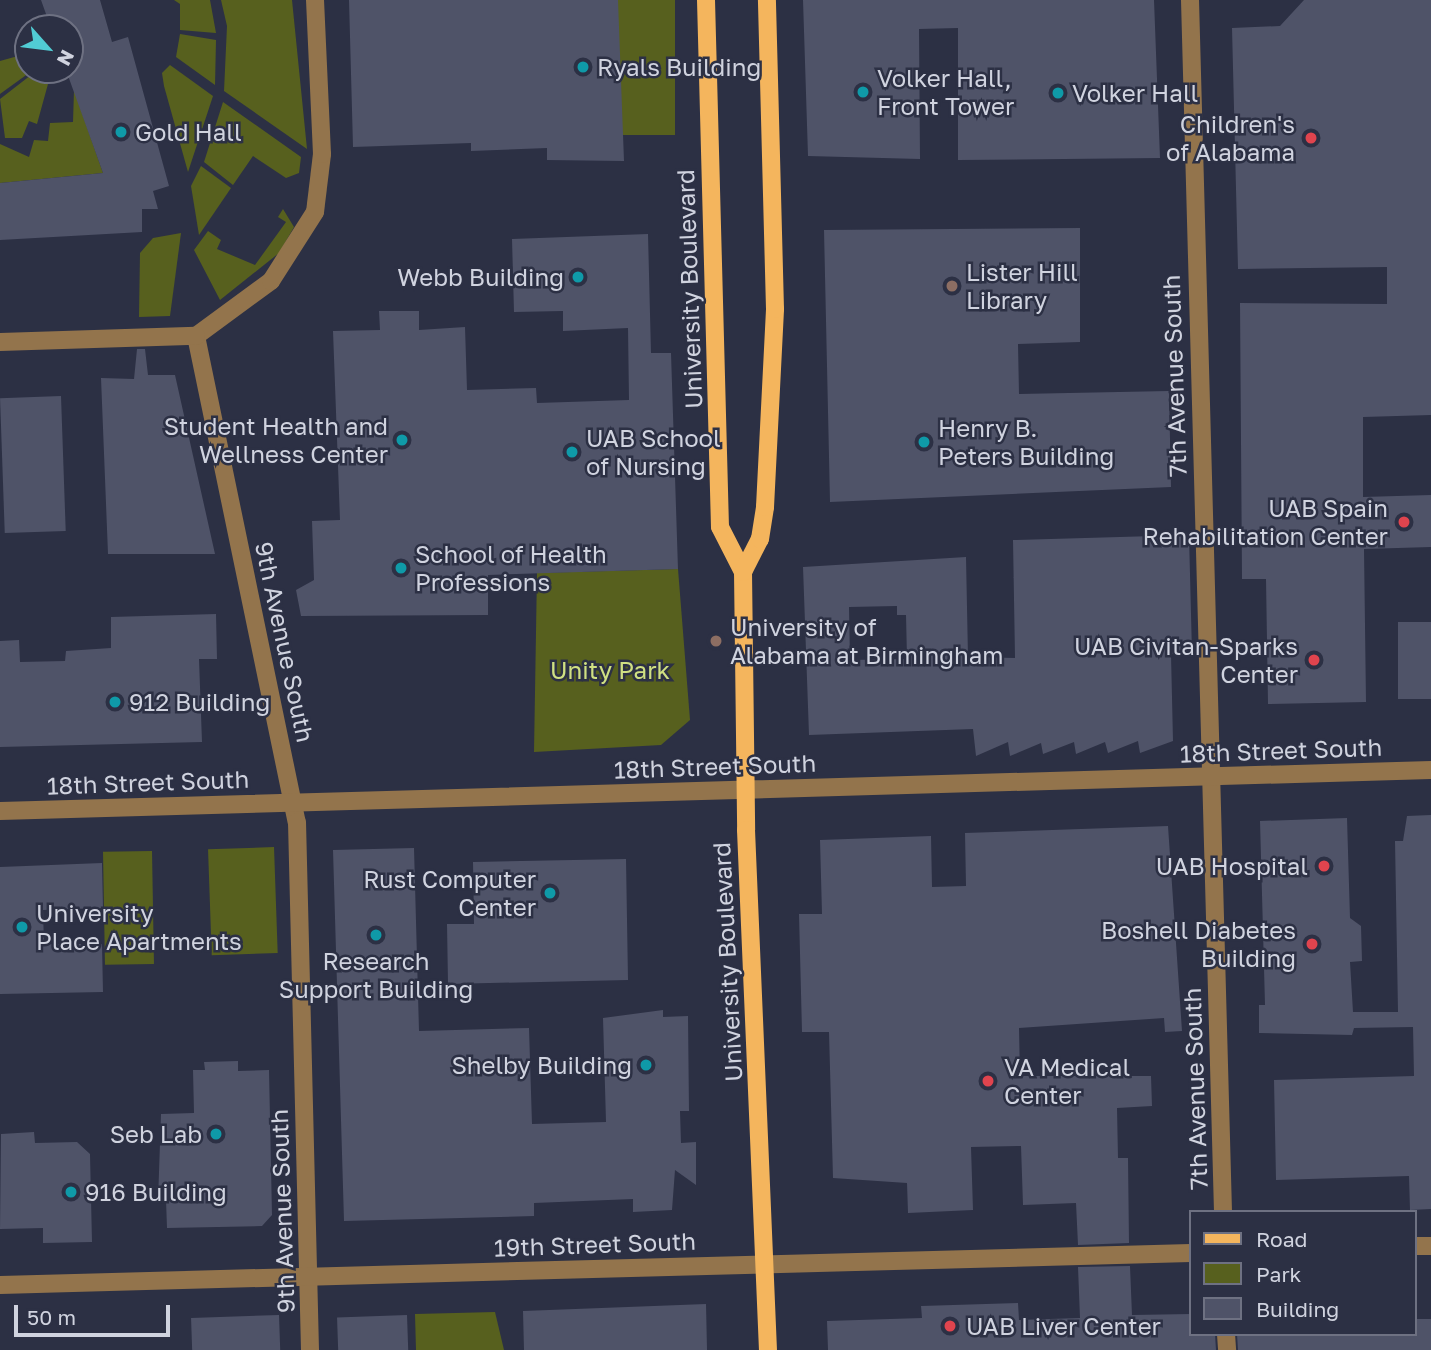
<!DOCTYPE html>
<style>
body{margin:0}
#map{position:relative;width:1431px;height:1350px;overflow:hidden;background:#2c3044;font-family:"Golos Text",sans-serif}
div>[style]{position:absolute}
.green>*{inset:0;background:#57601e;transform-origin:0 0}
.building>*{inset:0;background:#4f5368;transform-origin:0 0}
.minor>*{height:18px;margin:-9px;padding:0 9px;transform-origin:9px;border-radius:9px;background:#93744c}
.major>*{height:18px;margin:-9px;padding:0 9px;transform-origin:9px;border-radius:9px;background:#f4b55d}
.dots>*{width:19px;height:19px;translate:-50% -50%;box-sizing:border-box;border:4px solid #2c3044;border-radius:50%}
span{translate:-50% -50%;white-space:nowrap;text-align:center;line-height:1.15;-webkit-text-stroke:5px #2c3044;paint-order:stroke}
.poi-label{font-size:24px;color:#d0d3df}
.left{translate:0 -50%;text-align:left}
.right{translate:-100% -50%;text-align:right}
.street-label{font-size:24px;color:#d0d3df}
.park-label{font-size:24px;color:#d0e082}
.legend{position:absolute;left:1189px;top:1210px;width:228px;height:126px;box-sizing:border-box;background:#2c3044;border:2px solid #6e7182;margin:0;padding:9px 12px;list-style:none;font-size:21px;color:#d0d3df}
.legend li{display:flex;align-items:center;gap:14px;height:35px}
.legend b{width:35px;border:2px solid #6e7182}
.north{position:absolute;left:14px;top:14px;width:70px;height:70px;box-sizing:border-box;background:#2c3044;border:2px solid #6e7182;border-radius:50%;rotate:118deg;font-size:19px;font-weight:700;line-height:28px;text-align:center;color:#d0d3df}
.north::after{content:'';display:block;margin:auto;width:24px;height:32px;background:#51ccd4;clip-path:polygon(50% 0,100% 100%,50% 72%,0 100%)}
.scale{position:absolute;left:14px;top:1305px;width:156px;height:32px;box-sizing:border-box;border:4px solid #d0d3df;border-top:0;padding-left:9px;font-size:21px;line-height:24px;white-space:nowrap;color:#d0d3df;-webkit-text-stroke:5px #2c3044;paint-order:stroke}
</style>
<div id="map">
<div class="green">
<div style="clip-path:polygon(174px 0,210px 0,216px 33px,180px 30px,180px 4px)"></div>
<div style="clip-path:polygon(221px 0,292px 0,307px 149px,224px 91px,227px 26px)"></div>
<div style="left:618px;top:0;width:57px;height:135px"></div>
<div style="clip-path:polygon(180px 34px,216px 40px,215px 85px,176px 57px)"></div>
<div style="clip-path:polygon(18px 56px,29px 73px,0 94px,0 61px)"></div>
<div style="clip-path:polygon(170px 65px,213px 96px,188px 172px,164px 86px,162px 73px)"></div>
<div style="clip-path:polygon(31px 75px,48px 84px,37px 124px,29px 121px,22px 138px,5px 138px,0 99px)"></div>
<div style="clip-path:polygon(74px 90px,103px 173px,0 183px,0 144px,29px 157px,34px 140px,48px 141px,50px 123px,73px 122px)"></div>
<div style="clip-path:polygon(223px 102px,301px 157px,299px 173px,286px 178px,253px 156px,233px 185px,204px 162px)"></div>
<div style="clip-path:polygon(201px 166px,231px 188px,199px 235px,191px 186px)"></div>
<div style="clip-path:polygon(283px 209px,294px 227px,279px 253px,220px 300px,194px 250px,208px 231px,221px 240px,217px 249px,255px 265px,286px 222px,278px 217px)"></div>
<div style="clip-path:polygon(181px 233px,170px 316px,139px 317px,140px 253px,153px 238px)"></div>
<div style="clip-path:polygon(678px 569px,690px 720px,661px 745px,534px 752px,537px 573px)"></div>
<div style="left:274px;top:847px;width:106px;height:66px;rotate:88deg"></div>
<div style="left:152px;top:851px;width:113px;height:49px;rotate:89deg"></div>
<div style="clip-path:polygon(495px 1312px,504px 1350px,416px 1350px,415px 1314px)"></div>
</div>
<div class="building">
<div style="clip-path:polygon(41px 0,100px 0,112px 42px,128px 37px,169px 186px,153px 191px,158px 209px,142px 209px,142px 232px,0 240px,0 183px,103px 173px,66px 70px,70px 28px,51px 28px)"></div>
<div style="clip-path:polygon(349px 0,618px 0,624px 161px,547px 160px,547px 148px,471px 151px,471px 143px,353px 147px)"></div>
<div style="clip-path:polygon(803px 0,1154px 0,1160px 158px,958px 160px,958px 28px,919px 29px,920px 159px,808px 156px)"></div>
<div style="clip-path:polygon(1304px 0,1431px 0,1431px 415px,1363px 417px,1363px 497px,1431px 495px,1431px 547px,1364px 549px,1366px 702px,1268px 704px,1266px 579px,1242px 579px,1240px 303px,1387px 304px,1387px 267px,1238px 269px,1232px 28px,1280px 26px)"></div>
<div style="clip-path:polygon(1080px 228px,1080px 342px,1018px 344px,1019px 394px,1169px 391px,1171px 487px,830px 502px,824px 230px)"></div>
<div style="clip-path:polygon(648px 234px,651px 353px,671px 353px,678px 569px,488px 575px,488px 615px,301px 616px,296px 590px,314px 580px,312px 521px,340px 520px,333px 331px,380px 330px,379px 311px,419px 311px,419px 330px,465px 327px,467px 390px,536px 388px,537px 403px,629px 400px,628px 328px,563px 331px,563px 311px,514px 312px,512px 239px)"></div>
<div style="clip-path:polygon(137px 349px,145px 349px,148px 375px,175px 375px,215px 554px,108px 554px,101px 378px,134px 379px)"></div>
<div style="left:61px;top:396px;width:135px;height:61px;rotate:88deg"></div>
<div style="clip-path:polygon(evenodd,1189px 535px,1192px 653px,1171px 654px,1173px 741px,1140px 753px,1138px 741px,1108px 753px,1105px 742px,1076px 754px,1074px 742px,1043px 754px,1041px 743px,1010px 756px,1008px 742px,976px 756px,973px 729px,809px 735px,803px 567px,966px 557px,968px 657px,1015px 658px,1013px 540px,1189px 535px,897px 606px,897px 615px,906px 615px,907px 659px,850px 660px,849px 607px,897px 606px)"></div>
<div style="clip-path:polygon(216px 614px,217px 659px,199px 659px,202px 742px,0 747px,0 641px,19px 640px,20px 662px,65px 661px,66px 651px,111px 648px,111px 617px)"></div>
<div style="left:1431px;top:622px;width:77px;height:33px;rotate:90deg"></div>
<div style="clip-path:polygon(1431px 815px,1431px 1209px,1410px 1210px,1409px 1176px,1276px 1180px,1274px 1080px,1414px 1076px,1413px 1027px,1354px 1028px,1352px 1035px,1259px 1033px,1259px 1005px,1265px 1005px,1260px 821px,1347px 818px,1350px 918px,1361px 926px,1362px 961px,1350px 962px,1353px 1012px,1398px 1012px,1395px 841px,1403px 841px,1407px 816px)"></div>
<div style="clip-path:polygon(1168px 826px,1182px 1031px,1165px 1032px,1164px 1018px,1019px 1028px,1020px 1076px,1151px 1076px,1152px 1106px,1117px 1108px,1118px 1158px,1128px 1158px,1129px 1243px,1078px 1245px,1076px 1203px,1023px 1205px,1021px 1146px,971px 1147px,973px 1210px,908px 1213px,907px 1183px,833px 1178px,829px 1032px,802px 1032px,799px 914px,822px 914px,820px 840px,931px 836px,932px 887px,966px 886px,965px 833px)"></div>
<div style="clip-path:polygon(414px 848px,419px 1031px,529px 1028px,532px 1124px,606px 1122px,603px 1018px,663px 1010px,663px 1017px,688px 1016px,689px 1111px,680px 1111px,681px 1143px,696px 1142px,696px 1185px,675px 1170px,672px 1210px,633px 1212px,633px 1199px,534px 1203px,534px 1216px,344px 1221px,333px 850px)"></div>
<div style="clip-path:polygon(626px 859px,628px 980px,448px 984px,447px 924px,474px 924px,473px 862px)"></div>
<div style="clip-path:polygon(102px 863px,103px 908px,43px 910px,44px 944px,102px 944px,103px 992px,0 994px,0 867px)"></div>
<div style="clip-path:polygon(238px 1061px,238px 1071px,269px 1070px,272px 1215px,262px 1226px,167px 1228px,166px 1200px,158px 1201px,161px 1114px,194px 1113px,193px 1070px,205px 1070px,204px 1062px)"></div>
<div style="clip-path:polygon(34px 1132px,35px 1143px,77px 1142px,90px 1154px,92px 1242px,43px 1243px,43px 1228px,0 1229px,1px 1134px)"></div>
<div style="clip-path:polygon(1130px 1266px,1132px 1315px,1191px 1314px,1191px 1334px,1215px 1334px,1216px 1350px,828px 1350px,827px 1321px,922px 1318px,921px 1306px,1018px 1303px,1019px 1320px,1080px 1318px,1078px 1267px)"></div>
<div style="clip-path:polygon(706px 1304px,707px 1350px,524px 1350px,523px 1311px)"></div>
<div style="left:279px;top:1315px;width:35px;height:88px;rotate:88deg"></div>
<div style="left:407px;top:1315px;width:35px;height:70px;rotate:88deg"></div>
<div style="clip-path:polygon(1415px 1319px,1431px 1319px,1431px 1350px,1238px 1350px,1237px 1334px,1415px 1334px)"></div>
</div>
<div class="minor">
<div style="left:1190px;top:0;width:1212px;rotate:88.44deg"></div>
<div style="left:196px;top:336px;width:496px;rotate:78.3deg"></div>
<div style="left:297px;top:822px;width:528px;rotate:88.59deg"></div>
<div style="left:196px;top:336px;width:93px;rotate:-36.3deg"></div>
<div style="left:271px;top:281px;width:82px;rotate:-57.5deg"></div>
<div style="left:315px;top:212px;width:58px;rotate:-83.1deg"></div>
<div style="left:322px;top:154px;width:154px;rotate:-92.6deg"></div>
<div style="left:0;top:342px;width:196px;rotate:-1.8deg"></div>
<div style="left:0;top:811px;width:1432px;rotate:-1.64deg"></div>
<div style="left:1415px;top:1246px;width:16px"></div>
<div style="left:0;top:1285px;width:1191px;rotate:-1.54deg"></div>
<div style="left:1226px;top:1334px;width:16px;rotate:86deg"></div>
</div>
<div class="major">
<div style="left:706px;top:0;width:527px;rotate:88.48deg"></div>
<div style="left:720px;top:527px;width:51px;rotate:62.9deg"></div>
<div style="left:743px;top:572px;width:258px;rotate:89.3deg"></div>
<div style="left:746px;top:830px;width:520px;rotate:87.58deg"></div>
<div style="left:743px;top:572px;width:37px;rotate:-63deg"></div>
<div style="left:760px;top:539px;width:32px;rotate:-81deg"></div>
<div style="left:765px;top:507px;width:198px;rotate:-87.1deg"></div>
<div style="left:775px;top:309px;width:309px;rotate:-91.5deg"></div>
</div>
<div class="dots">
<div style="left:583px;top:67px;background:#0f9aa8"></div>
<div style="left:863px;top:92px;background:#0f9aa8"></div>
<div style="left:1058px;top:93px;background:#0f9aa8"></div>
<div style="left:121px;top:132px;background:#0f9aa8"></div>
<div style="left:1311px;top:138px;background:#e0444e"></div>
<div style="left:578px;top:277px;background:#0f9aa8"></div>
<div style="left:952px;top:286px;background:#8d6e63"></div>
<div style="left:402px;top:440px;background:#0f9aa8"></div>
<div style="left:924px;top:442px;background:#0f9aa8"></div>
<div style="left:572px;top:452px;background:#0f9aa8"></div>
<div style="left:1404px;top:522px;background:#e0444e"></div>
<div style="left:401px;top:568px;background:#0f9aa8"></div>
<div style="left:716px;top:641px;background:#8d6e63"></div>
<div style="left:1314px;top:660px;background:#e0444e"></div>
<div style="left:115px;top:702px;background:#0f9aa8"></div>
<div style="left:1324px;top:866px;background:#e0444e"></div>
<div style="left:550px;top:893px;background:#0f9aa8"></div>
<div style="left:22px;top:927px;background:#0f9aa8"></div>
<div style="left:376px;top:935px;background:#0f9aa8"></div>
<div style="left:1312px;top:944px;background:#e0444e"></div>
<div style="left:646px;top:1065px;background:#0f9aa8"></div>
<div style="left:988px;top:1081px;background:#e0444e"></div>
<div style="left:216px;top:1134px;background:#0f9aa8"></div>
<div style="left:71px;top:1192px;background:#0f9aa8"></div>
<div style="left:950px;top:1326px;background:#e0444e"></div>
</div>
<div class="poi-label">
<span class="left" style="left:597px;top:67px">Ryals Building</span>
<span class="left" style="left:877px;top:92px">Volker Hall,<br>Front Tower</span>
<span class="left" style="left:1072px;top:93px">Volker Hall</span>
<span class="right" style="left:1295px;top:138px">Children's<br>of Alabama</span>
<span class="left" style="left:135px;top:132px">Gold Hall</span>
<span class="left" style="left:966px;top:286px">Lister Hill<br>Library</span>
<span class="right" style="left:564px;top:277px">Webb Building</span>
<span class="right" style="left:388px;top:440px">Student Health and<br>Wellness Center</span>
<span class="left" style="left:938px;top:442px">Henry B.<br>Peters Building</span>
<span class="left" style="left:586px;top:452px">UAB School<br>of Nursing</span>
<span class="right" style="left:1388px;top:522px">UAB Spain<br>Rehabilitation Center</span>
<span class="left" style="left:415px;top:568px">School of Health<br>Professions</span>
<span class="left" style="left:730px;top:641px">University of<br>Alabama at Birmingham</span>
<span class="right" style="left:1298px;top:660px">UAB Civitan-Sparks<br>Center</span>
<span class="left" style="left:129px;top:702px">912 Building</span>
<span class="right" style="left:1308px;top:866px">UAB Hospital</span>
<span class="right" style="left:536px;top:893px">Rust Computer<br>Center</span>
<span class="left" style="left:36px;top:927px">University<br>Place Apartments</span>
<span class="right" style="left:1296px;top:944px">Boshell Diabetes<br>Building</span>
<span style="left:376px;top:975px">Research<br>Support Building</span>
<span class="right" style="left:632px;top:1065px">Shelby Building</span>
<span class="left" style="left:1004px;top:1081px">VA Medical<br>Center</span>
<span class="right" style="left:202px;top:1134px">Seb Lab</span>
<span class="left" style="left:85px;top:1192px">916 Building</span>
<span class="left" style="left:966px;top:1326px">UAB Liver Center</span>
</div>
<div class="street-label">
<span style="left:689px;top:289px;rotate:-92deg">University Boulevard</span>
<span style="left:1174px;top:376px;rotate:-92deg">7th Avenue South</span>
<span style="left:285px;top:642px;rotate:78deg">9th Avenue South</span>
<span style="left:1281px;top:750px;rotate:-2deg">18th Street South</span>
<span style="left:715px;top:766px;rotate:-2deg">18th Street South</span>
<span style="left:148px;top:782px;rotate:-2deg">18th Street South</span>
<span style="left:727px;top:962px;rotate:-93deg">University Boulevard</span>
<span style="left:1195px;top:1089px;rotate:-92deg">7th Avenue South</span>
<span style="left:282px;top:1211px;rotate:-92deg">9th Avenue South</span>
<span style="left:595px;top:1244px;rotate:-2deg">19th Street South</span>
</div>
<div class="park-label">
<span style="left:610px;top:670px">Unity Park</span>
</div>
<ul class="legend">
<li><b style="height:9px;background:#f4b55d"></b>Road</li>
<li><b style="height:19px;background:#57601e"></b>Park</li>
<li><b style="height:19px;background:#4f5368"></b>Building</li>
</ul>
<div class="north">N</div>
<div class="scale">50 m</div>
</div>
